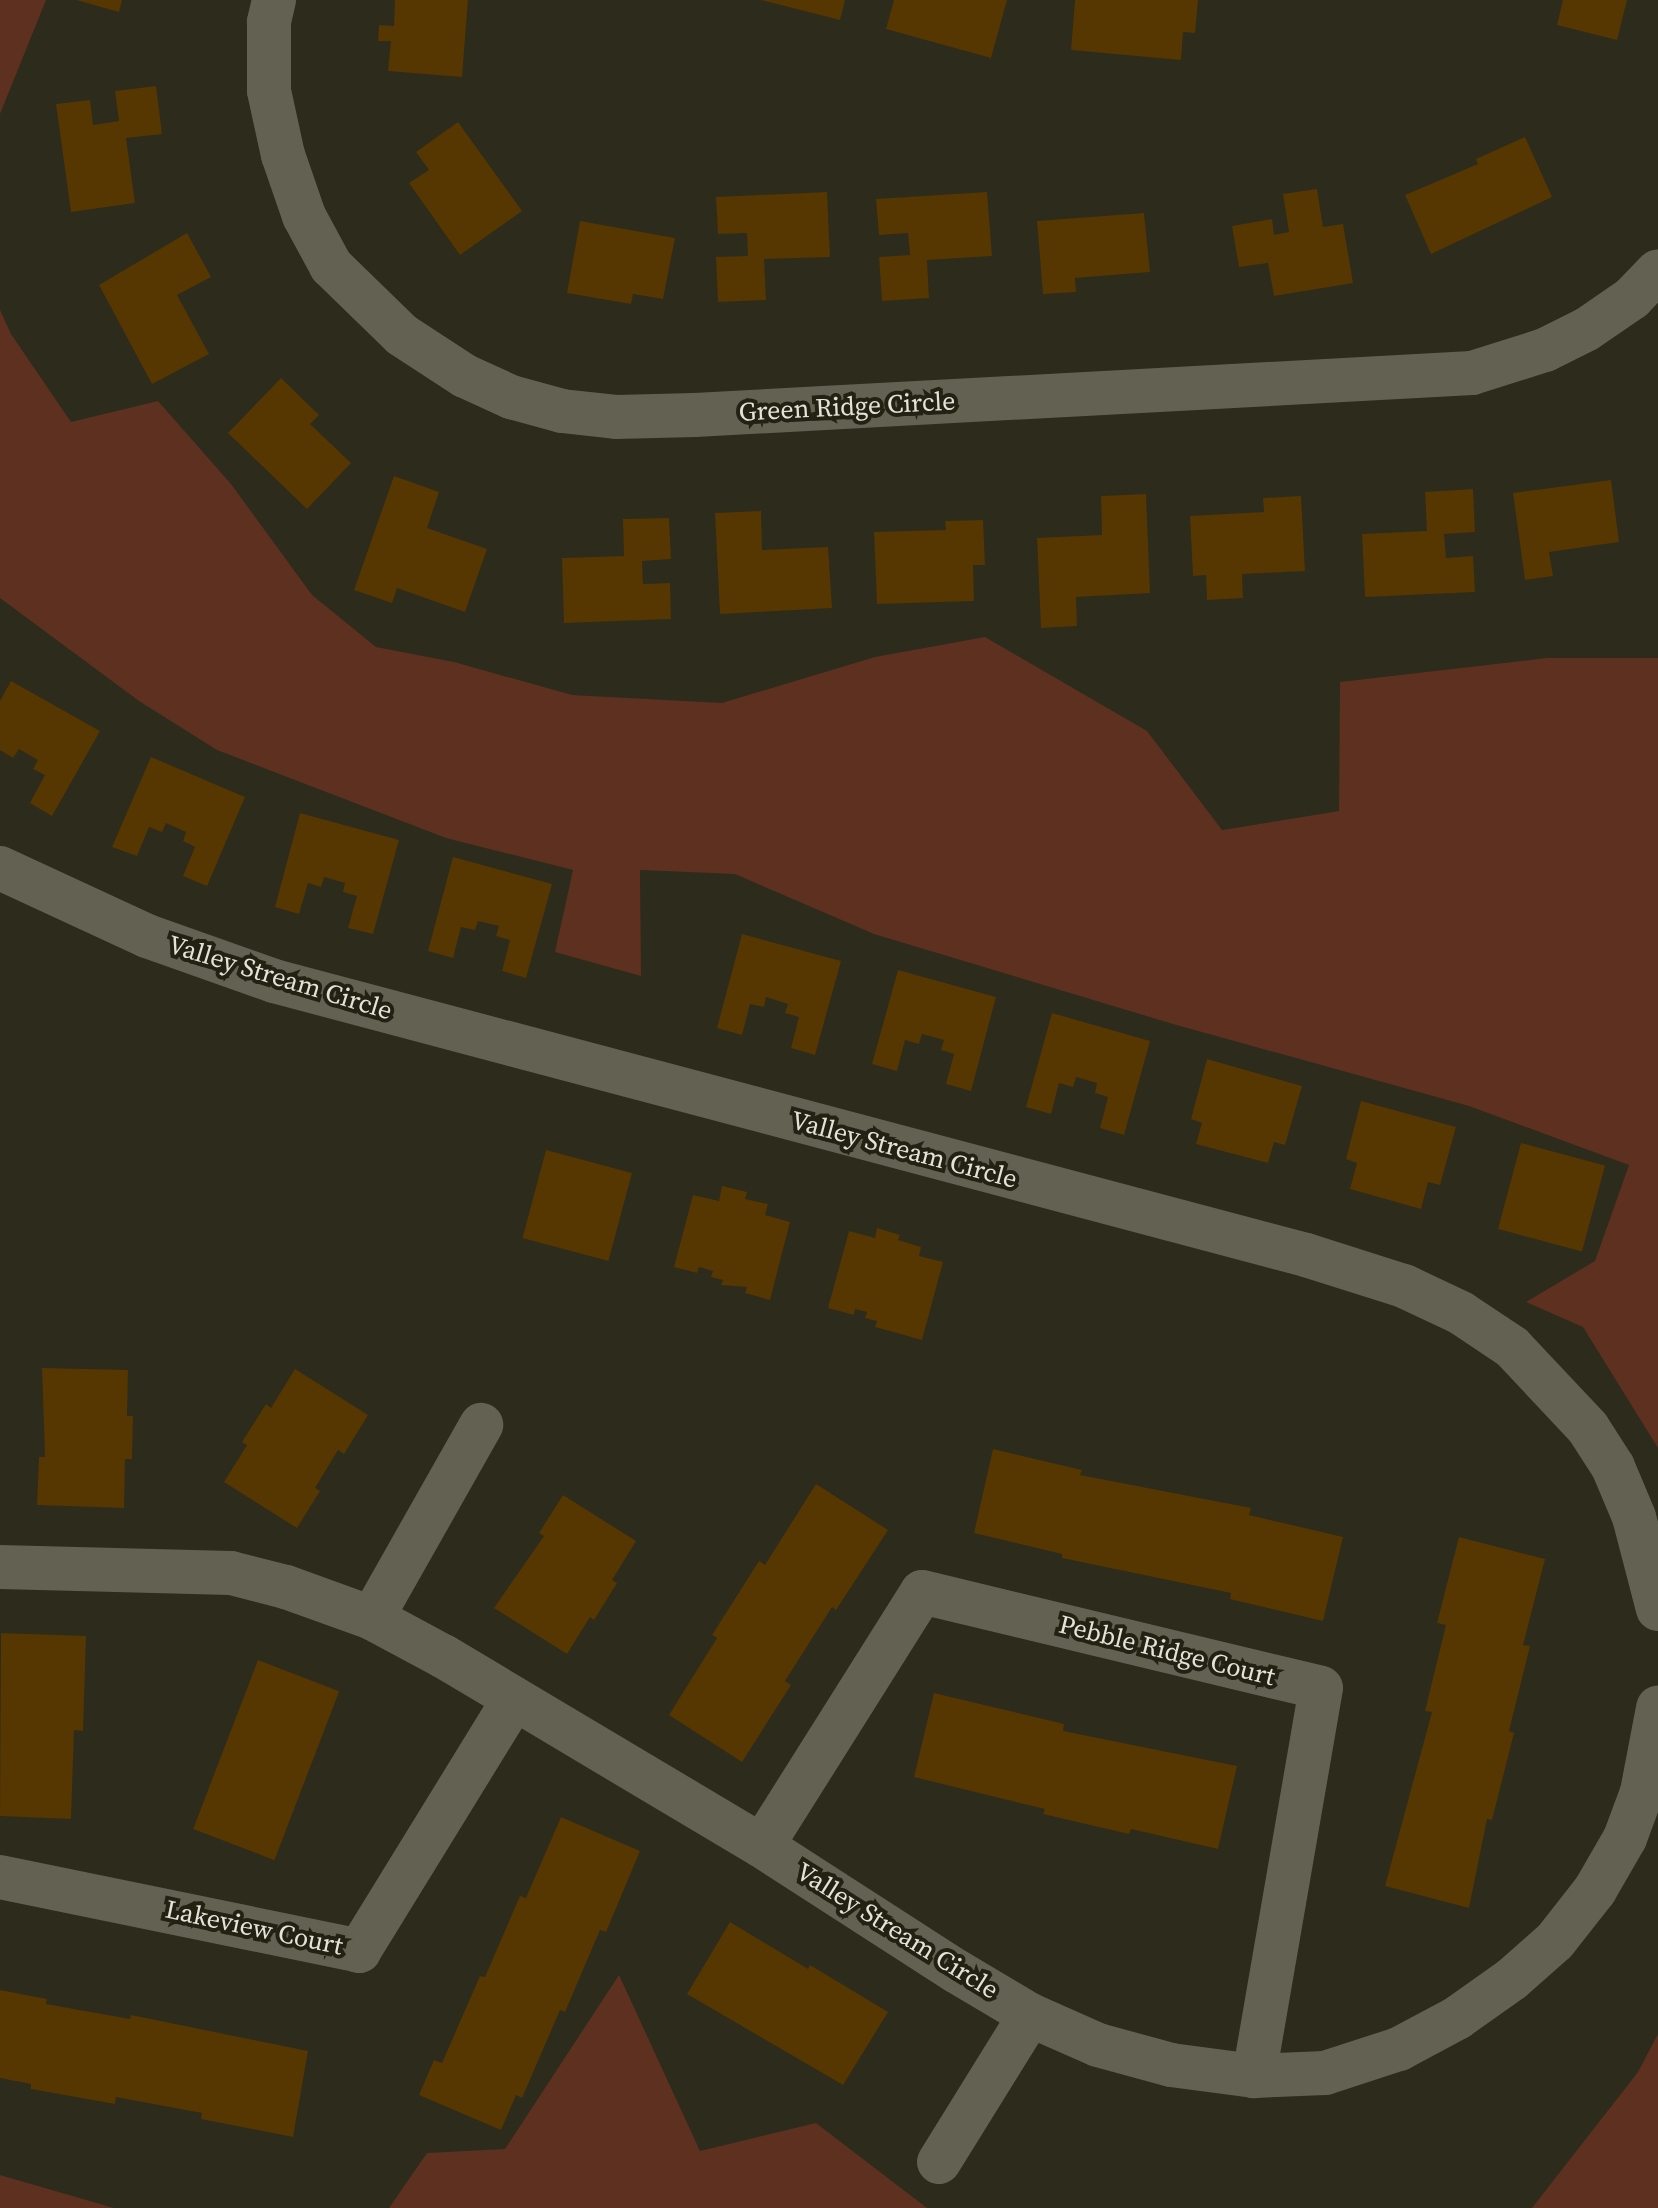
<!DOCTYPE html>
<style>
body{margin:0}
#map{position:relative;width:1658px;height:2208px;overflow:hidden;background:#2c2b1c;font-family:"Source Serif 4",serif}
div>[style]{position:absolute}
.green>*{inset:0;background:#5d301f}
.building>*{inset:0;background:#563601;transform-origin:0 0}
.minor>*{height:44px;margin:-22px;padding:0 22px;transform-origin:22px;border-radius:22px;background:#636252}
span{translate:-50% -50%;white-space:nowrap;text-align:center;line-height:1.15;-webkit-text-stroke:8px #222112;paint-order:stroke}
.street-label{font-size:26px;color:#e4e3da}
</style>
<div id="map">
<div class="green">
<div style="clip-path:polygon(0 0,46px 0,0 114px)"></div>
<div style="clip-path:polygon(0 310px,11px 334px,71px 422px,158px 401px,231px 484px,312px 595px,376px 647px,454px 662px,572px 695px,722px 703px,875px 657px,985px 637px,1147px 731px,1222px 830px,1339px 811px,1340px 682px,1547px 658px,1658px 658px,1658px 1448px,1583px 1327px,1526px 1302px,1595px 1261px,1629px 1165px,1469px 1106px,1173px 1024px,874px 934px,735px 874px,640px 870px,641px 976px,555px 952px,573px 870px,446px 838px,217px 750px,139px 701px,0 598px)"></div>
<div style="clip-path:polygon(619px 1975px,700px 2151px,816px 2123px,927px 2208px,389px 2208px,427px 2153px,505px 2149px)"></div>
<div style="clip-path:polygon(1658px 2034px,1658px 2208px,1532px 2208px,1638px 2072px)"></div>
<div style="clip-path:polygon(0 2175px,114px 2208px,0 2208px)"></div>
</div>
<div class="building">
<div style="clip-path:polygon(76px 0,122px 0,119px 12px)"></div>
<div style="clip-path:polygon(395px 0,468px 0,462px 77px,388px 71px,391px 41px,378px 41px,379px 25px,394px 26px)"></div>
<div style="clip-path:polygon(761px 0,845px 0,840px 20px)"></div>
<div style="clip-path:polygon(894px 0,1007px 0,991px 58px,886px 29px)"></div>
<div style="clip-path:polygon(1075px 0,1198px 0,1195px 33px,1183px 32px,1181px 60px,1071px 50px)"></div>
<div style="clip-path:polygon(1563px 0,1627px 0,1617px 40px,1557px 25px)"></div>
<div style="clip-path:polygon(156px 86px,162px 134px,126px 138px,135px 203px,71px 212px,56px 104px,90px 100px,93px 125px,119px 121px,115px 91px)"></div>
<div style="clip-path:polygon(458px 122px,522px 211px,460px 255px,409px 183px,429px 170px,416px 152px)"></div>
<div style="clip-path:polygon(1525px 137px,1552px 197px,1431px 254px,1405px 195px,1478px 164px,1476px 159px)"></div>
<div style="clip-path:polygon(1317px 189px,1323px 227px,1343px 224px,1353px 283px,1274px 296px,1268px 263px,1239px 267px,1232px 226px,1272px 219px,1274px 235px,1289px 232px,1283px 194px)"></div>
<div style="clip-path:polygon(827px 192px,830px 257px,764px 259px,766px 300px,718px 302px,716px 257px,748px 256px,747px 233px,718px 234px,716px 197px)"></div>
<div style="clip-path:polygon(987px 192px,992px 256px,927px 260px,929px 298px,882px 301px,879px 257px,910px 255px,908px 233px,879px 235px,876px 199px)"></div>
<div style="clip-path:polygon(1144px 213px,1150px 272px,1075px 278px,1076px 292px,1043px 294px,1037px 221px)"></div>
<div style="clip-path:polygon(580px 221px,675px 238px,663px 299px,633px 294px,631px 304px,567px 293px)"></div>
<div style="clip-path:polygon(187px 233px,211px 277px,177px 295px,209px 354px,152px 384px,99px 285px)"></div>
<div style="clip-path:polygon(281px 378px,319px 415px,310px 424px,351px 463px,307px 509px,228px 433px)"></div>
<div style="clip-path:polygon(394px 476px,439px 492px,427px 528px,487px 549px,465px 612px,397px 588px,392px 603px,354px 590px)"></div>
<div style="clip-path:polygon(1611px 480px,1619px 542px,1549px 552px,1553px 576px,1525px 580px,1513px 493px)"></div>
<div style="clip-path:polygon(1473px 489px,1475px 532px,1444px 534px,1446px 558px,1473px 556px,1475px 592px,1365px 597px,1362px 534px,1427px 531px,1425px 492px)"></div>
<div style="clip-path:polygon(1146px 494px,1150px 593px,1076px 597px,1077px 626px,1041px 628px,1037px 538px,1102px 535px,1101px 496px)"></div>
<div style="clip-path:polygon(1301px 496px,1305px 571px,1242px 574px,1243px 598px,1207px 600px,1206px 575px,1193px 576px,1190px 516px,1264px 512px,1263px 498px)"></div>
<div style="clip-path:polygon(761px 511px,762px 550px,828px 547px,832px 608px,720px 614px,715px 513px)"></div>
<div style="clip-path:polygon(669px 518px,671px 559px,642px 561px,643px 584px,670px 583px,671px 619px,564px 623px,562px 558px,624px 556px,623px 519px)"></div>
<div style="clip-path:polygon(983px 520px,985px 565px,973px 565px,974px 601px,877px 604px,874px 532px,946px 530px,945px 521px)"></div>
<div style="clip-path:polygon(11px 681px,100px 731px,52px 816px,30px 803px,45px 775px,33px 769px,38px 760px,19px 749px,13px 758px,0 750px,0 701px)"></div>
<div style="clip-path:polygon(151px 757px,245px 797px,207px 886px,183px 876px,195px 847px,183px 841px,186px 832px,166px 823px,162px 832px,149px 827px,137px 856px,112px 847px)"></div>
<div style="clip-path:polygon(300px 813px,399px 840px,373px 934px,348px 928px,357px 896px,343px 892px,345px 883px,324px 877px,321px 887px,308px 883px,299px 914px,275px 907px)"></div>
<div style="clip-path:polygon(453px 857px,552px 884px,526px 978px,502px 971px,510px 940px,496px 936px,499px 926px,478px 921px,475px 930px,461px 927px,453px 958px,428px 951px)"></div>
<div style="clip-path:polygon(742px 934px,841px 961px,815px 1055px,791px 1048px,799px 1017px,785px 1013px,788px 1004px,766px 997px,764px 1007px,750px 1004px,742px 1035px,717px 1028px)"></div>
<div style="clip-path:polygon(898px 970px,996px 997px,971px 1091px,946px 1084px,954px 1054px,941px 1050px,944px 1040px,922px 1034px,919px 1044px,905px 1040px,897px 1071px,872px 1064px)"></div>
<div style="clip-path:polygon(1052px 1013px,1150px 1041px,1124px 1135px,1100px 1128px,1108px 1097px,1095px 1093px,1097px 1083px,1076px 1077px,1073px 1087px,1059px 1083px,1051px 1114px,1026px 1107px)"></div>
<div style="clip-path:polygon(1207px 1059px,1302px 1086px,1285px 1145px,1274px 1142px,1268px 1163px,1196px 1144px,1202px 1123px,1191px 1119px)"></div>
<div style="clip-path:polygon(1361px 1101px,1456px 1127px,1440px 1185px,1428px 1182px,1421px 1209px,1350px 1189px,1357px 1163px,1346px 1159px)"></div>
<div style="left:1521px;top:1143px;width:87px;height:89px;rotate:15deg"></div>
<div style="left:546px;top:1150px;width:89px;height:91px;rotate:15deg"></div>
<div style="clip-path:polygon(722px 1186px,747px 1192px,745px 1199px,768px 1204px,765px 1215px,790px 1222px,770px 1300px,745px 1293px,747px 1287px,721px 1285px,723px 1280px,711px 1277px,713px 1271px,699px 1267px,697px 1273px,674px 1267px,693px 1195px,719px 1201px)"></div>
<div style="clip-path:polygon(877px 1228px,900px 1235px,898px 1240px,921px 1247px,919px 1256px,943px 1262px,922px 1340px,875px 1327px,877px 1321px,865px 1318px,867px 1312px,855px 1309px,854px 1315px,828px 1308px,849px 1231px,875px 1238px)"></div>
<div style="clip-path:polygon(42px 1368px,128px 1370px,127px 1416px,133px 1416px,132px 1459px,125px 1459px,124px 1508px,37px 1505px,39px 1457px,45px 1457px)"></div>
<div style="clip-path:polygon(295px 1369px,368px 1415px,344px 1454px,338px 1450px,315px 1488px,320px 1491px,297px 1528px,224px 1482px,247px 1445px,242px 1442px,266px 1404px,271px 1408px)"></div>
<div style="clip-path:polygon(993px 1449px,1082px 1470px,1080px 1475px,1251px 1508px,1249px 1515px,1343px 1537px,1323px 1621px,1230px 1599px,1231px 1593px,1062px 1558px,1062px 1554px,974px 1533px)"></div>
<div style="clip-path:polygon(816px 1484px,888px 1530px,836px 1610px,832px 1607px,785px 1681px,791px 1685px,742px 1762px,669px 1715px,717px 1638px,712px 1635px,759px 1561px,765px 1565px)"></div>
<div style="clip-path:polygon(563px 1495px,636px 1541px,612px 1580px,617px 1583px,594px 1620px,590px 1617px,567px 1654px,494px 1608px,544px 1536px,539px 1533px)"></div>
<div style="clip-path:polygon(1459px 1537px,1545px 1559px,1523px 1645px,1530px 1646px,1509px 1731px,1514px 1733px,1492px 1820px,1487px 1819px,1469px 1908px,1385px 1886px,1432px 1712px,1425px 1711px,1446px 1625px,1437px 1623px)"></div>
<div style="clip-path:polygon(1px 1633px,86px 1636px,83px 1731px,74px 1730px,71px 1819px,0 1816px)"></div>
<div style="left:258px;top:1660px;width:87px;height:181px;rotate:21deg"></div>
<div style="clip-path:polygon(934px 1693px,1064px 1724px,1063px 1731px,1237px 1766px,1218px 1849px,1131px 1829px,1129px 1834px,1043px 1814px,1045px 1809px,914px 1777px)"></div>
<div style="clip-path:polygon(561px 1817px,640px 1851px,606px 1932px,600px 1930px,565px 2012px,560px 2010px,522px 2098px,516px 2095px,501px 2130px,419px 2095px,434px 2060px,442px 2063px,480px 1976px,485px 1977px,520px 1896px,526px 1898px)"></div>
<div style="clip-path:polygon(730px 1922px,808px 1969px,810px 1965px,888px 2012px,843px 2085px,687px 1994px)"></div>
<div style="clip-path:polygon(0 1990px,47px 1999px,46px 2004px,130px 2019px,131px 2015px,308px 2051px,293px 2137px,201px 2119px,202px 2113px,116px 2097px,115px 2104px,31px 2089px,31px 2084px,0 2078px)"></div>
</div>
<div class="minor">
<div style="left:274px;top:0;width:23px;rotate:103deg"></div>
<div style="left:269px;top:22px;width:69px;rotate:90deg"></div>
<div style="left:269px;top:91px;width:66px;rotate:77.7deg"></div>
<div style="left:283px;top:155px;width:65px;rotate:71deg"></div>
<div style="left:304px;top:216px;width:57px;rotate:61.6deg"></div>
<div style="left:331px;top:266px;width:99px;rotate:44.2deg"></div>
<div style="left:402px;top:335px;width:75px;rotate:33.1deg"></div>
<div style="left:465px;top:376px;width:51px;rotate:24.5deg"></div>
<div style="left:511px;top:397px;width:53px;rotate:15.4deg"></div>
<div style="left:562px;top:411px;width:54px;rotate:6.3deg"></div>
<div style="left:616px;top:417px;width:79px;rotate:-1.5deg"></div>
<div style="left:695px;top:415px;width:778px;rotate:-3.09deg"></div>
<div style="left:1472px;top:373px;width:77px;rotate:-17.5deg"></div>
<div style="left:1545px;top:350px;width:47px;rotate:-26.6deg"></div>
<div style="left:1587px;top:329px;width:55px;rotate:-34.6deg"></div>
<div style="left:1632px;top:298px;width:37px;rotate:-46deg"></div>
<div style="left:0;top:868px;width:162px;rotate:24.8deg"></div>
<div style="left:147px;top:936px;width:135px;rotate:19.5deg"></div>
<div style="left:274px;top:981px;width:1068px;rotate:14.87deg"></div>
<div style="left:1306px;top:1255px;width:103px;rotate:17.6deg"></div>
<div style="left:1404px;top:1286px;width:63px;rotate:25.3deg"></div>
<div style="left:1461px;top:1313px;width:61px;rotate:33.7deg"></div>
<div style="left:1512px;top:1347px;width:111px;rotate:46.8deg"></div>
<div style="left:1588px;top:1428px;width:46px;rotate:57.3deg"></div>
<div style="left:1613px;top:1467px;width:54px;rotate:67.2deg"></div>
<div style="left:1634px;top:1517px;width:95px;rotate:75.4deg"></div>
<div style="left:0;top:1567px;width:231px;rotate:1.5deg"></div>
<div style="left:231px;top:1573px;width:57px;rotate:14.3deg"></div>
<div style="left:286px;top:1587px;width:91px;rotate:19.8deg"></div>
<div style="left:372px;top:1618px;width:81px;rotate:28.2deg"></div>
<div style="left:443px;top:1656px;width:371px;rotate:30.8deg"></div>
<div style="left:762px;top:1846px;width:231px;rotate:32.8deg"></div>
<div style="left:956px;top:1971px;width:86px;rotate:30.7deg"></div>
<div style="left:1030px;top:2015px;width:74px;rotate:23.8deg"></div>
<div style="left:1098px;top:2045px;width:76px;rotate:15.3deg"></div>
<div style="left:1171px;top:2065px;width:84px;rotate:7.5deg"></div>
<div style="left:1254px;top:2076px;width:71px;rotate:-2.4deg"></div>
<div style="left:1325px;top:2073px;width:78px;rotate:-18deg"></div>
<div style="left:1399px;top:2049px;width:66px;rotate:-28.1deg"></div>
<div style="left:1457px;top:2018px;width:67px;rotate:-35.3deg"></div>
<div style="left:1512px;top:1979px;width:57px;rotate:-41.5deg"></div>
<div style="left:1555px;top:1941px;width:65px;rotate:-51.9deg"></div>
<div style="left:1595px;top:1890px;width:60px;rotate:-60deg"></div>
<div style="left:1625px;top:1838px;width:49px;rotate:-69.7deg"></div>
<div style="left:1642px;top:1792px;width:86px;rotate:-79.2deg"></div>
<div style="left:372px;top:1618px;width:222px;rotate:-60.5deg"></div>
<div style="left:762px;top:1846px;width:300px;rotate:-57.8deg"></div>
<div style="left:922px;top:1592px;width:410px;rotate:13.5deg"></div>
<div style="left:1321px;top:1688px;width:394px;rotate:99.8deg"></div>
<div style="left:0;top:1877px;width:367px;rotate:11.6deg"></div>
<div style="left:359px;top:1951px;width:296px;rotate:-58.4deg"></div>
<div style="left:939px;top:2162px;width:173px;rotate:-58.2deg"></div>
</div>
<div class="street-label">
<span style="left:847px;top:407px;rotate:-3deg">Green Ridge Circle</span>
<span style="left:280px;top:978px;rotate:17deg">Valley Stream Circle</span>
<span style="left:904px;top:1150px;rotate:15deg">Valley Stream Circle</span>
<span style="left:1167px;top:1651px;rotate:14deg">Pebble Ridge Court</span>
<span style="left:254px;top:1928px;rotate:12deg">Lakeview Court</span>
<span style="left:897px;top:1931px;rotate:32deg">Valley Stream Circle</span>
</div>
</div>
